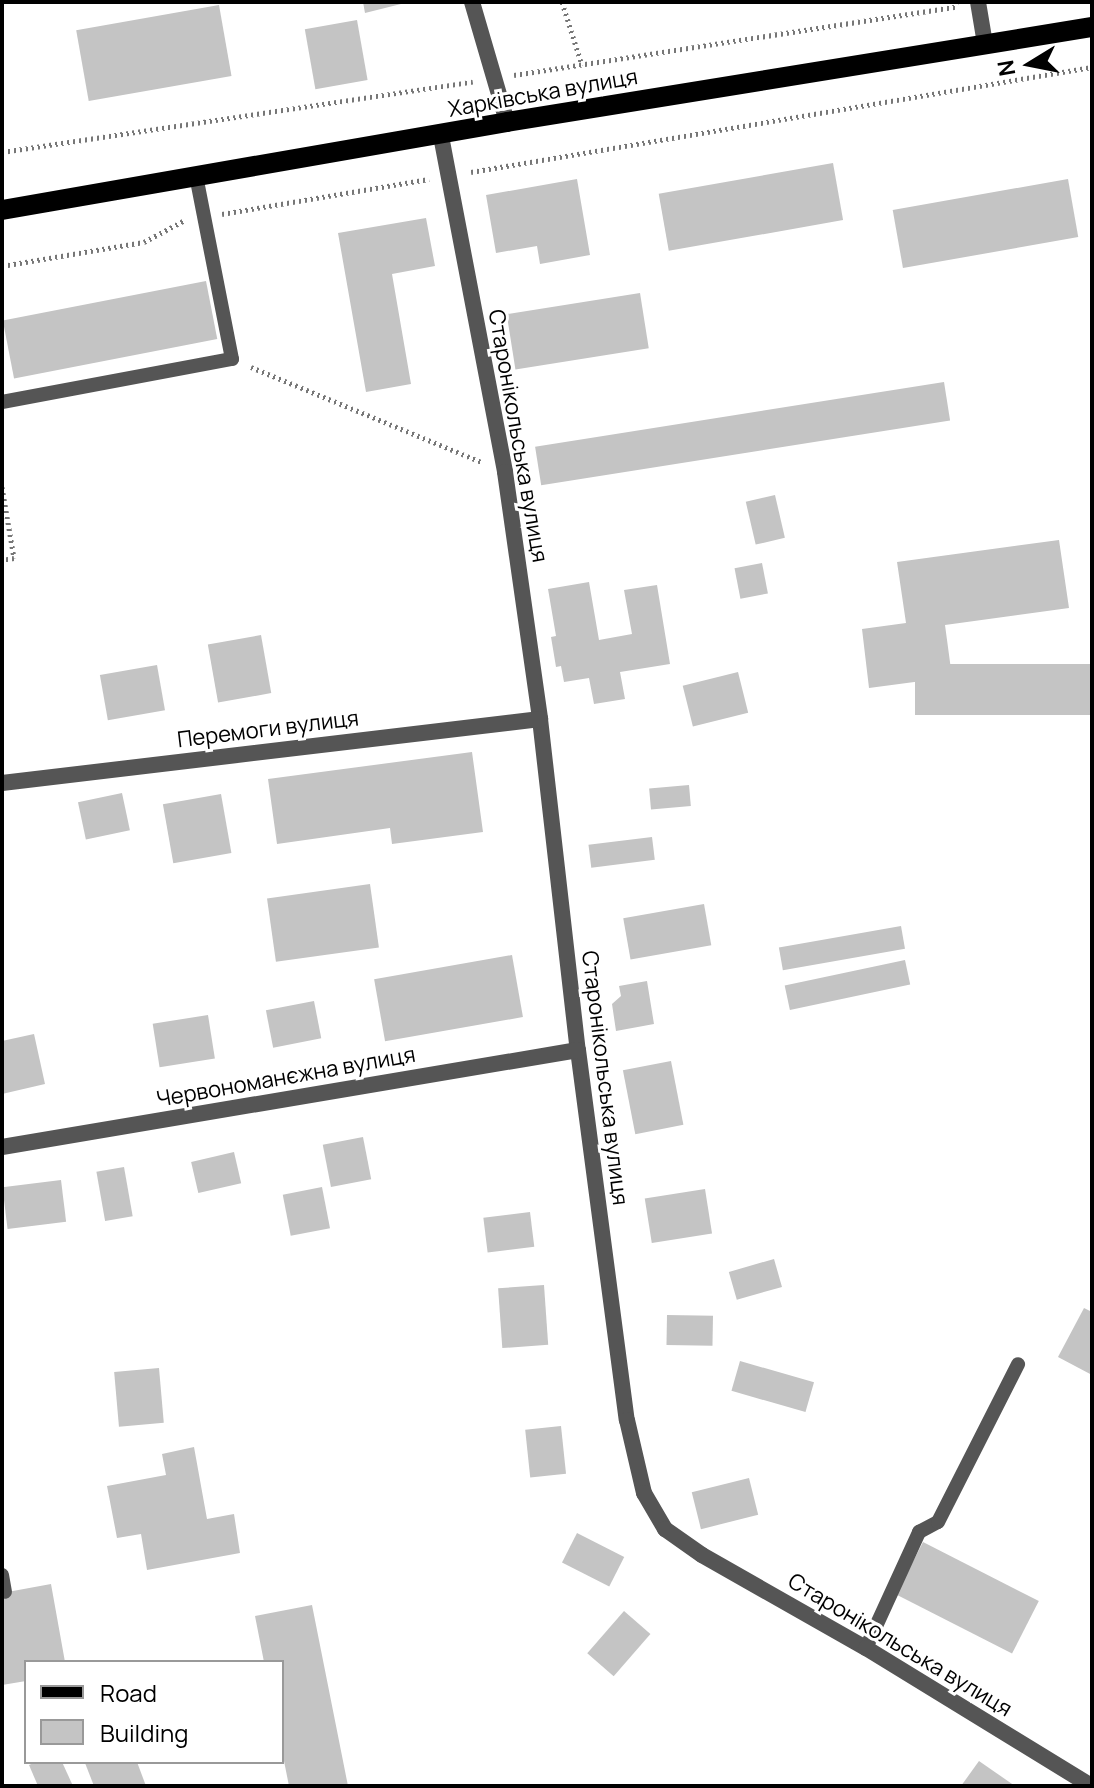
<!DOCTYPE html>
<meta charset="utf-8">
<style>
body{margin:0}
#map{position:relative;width:1094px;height:1788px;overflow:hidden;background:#fff;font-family:Manrope,sans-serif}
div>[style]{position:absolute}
.building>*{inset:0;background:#c4c4c4;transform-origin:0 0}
.path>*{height:5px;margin-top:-2.5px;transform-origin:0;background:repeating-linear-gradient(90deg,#777 0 2px,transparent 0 6px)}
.lane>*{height:14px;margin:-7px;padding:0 7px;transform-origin:7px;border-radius:7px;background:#555}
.street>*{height:16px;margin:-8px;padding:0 8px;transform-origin:8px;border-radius:8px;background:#555}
.primary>*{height:20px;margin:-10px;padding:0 10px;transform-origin:10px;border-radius:10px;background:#000}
span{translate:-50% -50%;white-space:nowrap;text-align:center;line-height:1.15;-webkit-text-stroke:6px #fff;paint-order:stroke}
.street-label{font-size:22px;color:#000}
.frame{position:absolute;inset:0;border:4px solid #000;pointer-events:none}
.legend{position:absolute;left:24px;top:1660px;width:260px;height:104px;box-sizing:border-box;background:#fff;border:2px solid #999;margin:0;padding:10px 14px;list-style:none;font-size:24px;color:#000}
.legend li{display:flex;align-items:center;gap:16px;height:40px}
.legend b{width:40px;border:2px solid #999}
.north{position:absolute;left:990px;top:24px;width:80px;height:80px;-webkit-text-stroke:6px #fff;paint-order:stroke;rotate:260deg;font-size:22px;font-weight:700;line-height:32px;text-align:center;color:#000}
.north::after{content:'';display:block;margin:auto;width:28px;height:36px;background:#000;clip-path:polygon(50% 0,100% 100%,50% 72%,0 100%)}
</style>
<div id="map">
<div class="building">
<div style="clip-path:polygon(363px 2px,405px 2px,405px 3px,365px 13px)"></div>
<div style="left:219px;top:5px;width:72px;height:145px;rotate:80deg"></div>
<div style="left:357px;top:20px;width:61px;height:53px;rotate:80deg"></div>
<div style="left:833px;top:163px;width:58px;height:177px;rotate:80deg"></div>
<div style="clip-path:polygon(577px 179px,590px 255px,540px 264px,537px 246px,496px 253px,486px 195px)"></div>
<div style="left:1068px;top:179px;width:59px;height:178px;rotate:80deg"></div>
<div style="clip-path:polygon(426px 218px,435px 266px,392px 274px,411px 384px,366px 392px,338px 233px)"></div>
<div style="left:206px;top:281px;width:59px;height:207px;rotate:79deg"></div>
<div style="left:640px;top:293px;width:56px;height:135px;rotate:81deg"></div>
<div style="left:944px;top:382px;width:39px;height:414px;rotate:81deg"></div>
<div style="left:775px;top:495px;width:44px;height:30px;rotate:77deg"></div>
<div style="clip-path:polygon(1059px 540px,1069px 608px,945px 625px,952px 677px,869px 688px,862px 629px,906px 623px,897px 562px)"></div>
<div style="left:762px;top:563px;width:31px;height:28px;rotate:79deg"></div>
<div style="clip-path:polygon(589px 582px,599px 640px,632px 634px,624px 590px,657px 585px,670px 664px,620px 672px,625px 699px,594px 704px,589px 678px,564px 682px,561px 666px,556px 667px,551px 637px,556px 636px,548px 589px)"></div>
<div style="left:261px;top:635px;width:59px;height:54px;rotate:80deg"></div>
<div style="left:1092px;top:664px;width:51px;height:177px;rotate:90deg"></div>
<div style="left:157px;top:665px;width:46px;height:58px;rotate:80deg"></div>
<div style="left:738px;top:672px;width:42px;height:57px;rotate:76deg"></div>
<div style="clip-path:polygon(472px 752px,483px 832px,392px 844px,390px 828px,277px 844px,268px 779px)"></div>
<div style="left:689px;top:785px;width:21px;height:40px;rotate:85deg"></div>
<div style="left:122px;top:793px;width:38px;height:45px;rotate:78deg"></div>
<div style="left:221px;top:794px;width:60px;height:59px;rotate:80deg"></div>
<div style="left:652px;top:837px;width:23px;height:64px;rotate:83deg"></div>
<div style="left:370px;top:884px;width:64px;height:104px;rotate:82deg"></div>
<div style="left:704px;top:904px;width:42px;height:82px;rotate:80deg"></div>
<div style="left:901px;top:926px;width:23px;height:124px;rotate:80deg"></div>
<div style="left:512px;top:955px;width:63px;height:140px;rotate:80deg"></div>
<div style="left:905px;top:960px;width:25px;height:123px;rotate:78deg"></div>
<div style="clip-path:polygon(647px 981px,654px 1024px,616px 1031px,612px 1004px,621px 996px,619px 986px)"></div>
<div style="left:314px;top:1001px;width:38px;height:49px;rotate:79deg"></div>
<div style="left:208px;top:1015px;width:44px;height:56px;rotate:81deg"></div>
<div style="clip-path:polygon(34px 1034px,45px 1084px,2px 1094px,2px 1041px)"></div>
<div style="left:671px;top:1061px;width:65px;height:49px;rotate:79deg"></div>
<div style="left:363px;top:1137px;width:43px;height:41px;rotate:79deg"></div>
<div style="left:234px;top:1152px;width:32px;height:44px;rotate:77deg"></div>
<div style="left:124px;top:1167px;width:50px;height:28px;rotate:80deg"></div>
<div style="left:61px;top:1180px;width:42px;height:59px;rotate:83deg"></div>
<div style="left:322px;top:1187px;width:42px;height:40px;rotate:79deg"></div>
<div style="left:705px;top:1189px;width:45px;height:61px;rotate:81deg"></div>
<div style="left:530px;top:1212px;width:35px;height:47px;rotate:83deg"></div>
<div style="left:774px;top:1259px;width:29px;height:47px;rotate:74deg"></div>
<div style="left:544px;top:1285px;width:60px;height:46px;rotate:86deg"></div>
<div style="clip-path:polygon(1084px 1308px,1092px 1312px,1092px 1375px,1058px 1357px)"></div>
<div style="left:667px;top:1315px;width:46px;height:30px;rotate:1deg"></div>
<div style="left:740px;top:1361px;width:77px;height:31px;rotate:16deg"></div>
<div style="left:159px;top:1368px;width:55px;height:45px;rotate:85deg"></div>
<div style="left:561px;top:1426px;width:48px;height:36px;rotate:84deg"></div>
<div style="clip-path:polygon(194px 1447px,207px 1519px,234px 1514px,240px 1553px,147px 1570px,141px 1534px,117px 1538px,107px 1486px,166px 1475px,162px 1454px)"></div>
<div style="left:749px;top:1478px;width:38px;height:59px;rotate:76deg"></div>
<div style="left:577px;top:1533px;width:53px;height:33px;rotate:27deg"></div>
<div style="left:923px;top:1542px;width:130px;height:59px;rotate:27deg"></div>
<div style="clip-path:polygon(51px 1584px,65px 1662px,26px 1662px,26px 1681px,2px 1685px,2px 1593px)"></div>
<div style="clip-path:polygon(312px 1605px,348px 1786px,289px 1786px,282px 1751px,282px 1662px,264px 1662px,255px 1616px)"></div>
<div style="left:624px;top:1611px;width:35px;height:56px;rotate:41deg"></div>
<div style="clip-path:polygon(979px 1761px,1015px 1786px,961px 1786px)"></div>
<div style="clip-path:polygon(36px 1762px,62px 1762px,73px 1786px,38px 1786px,29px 1765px)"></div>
<div style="clip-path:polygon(88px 1762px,137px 1762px,146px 1786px,94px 1786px,85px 1763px)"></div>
</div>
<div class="path">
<div style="left:562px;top:2px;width:66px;rotate:72.4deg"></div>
<div style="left:514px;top:75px;width:450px;rotate:-8.8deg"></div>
<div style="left:2px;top:152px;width:476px;rotate:-8.5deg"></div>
<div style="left:471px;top:172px;width:630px;rotate:-9.6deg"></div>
<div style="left:222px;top:214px;width:210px;rotate:-9.6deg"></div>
<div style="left:2px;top:266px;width:144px;rotate:-9.6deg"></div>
<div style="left:144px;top:242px;width:47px;rotate:-28.2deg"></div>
<div style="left:251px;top:367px;width:250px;rotate:22.4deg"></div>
<div style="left:2px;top:487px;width:72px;rotate:80.4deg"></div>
<div style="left:14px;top:558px;width:12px;rotate:171deg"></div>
</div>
<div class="lane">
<div style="left:2px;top:402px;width:234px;rotate:-10.6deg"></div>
<div style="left:232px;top:359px;width:187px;rotate:-101.1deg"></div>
<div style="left:2px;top:1575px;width:17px;rotate:80deg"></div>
<div style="left:866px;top:1648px;width:128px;rotate:-65.4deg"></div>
<div style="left:919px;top:1532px;width:21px;rotate:-28deg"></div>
<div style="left:938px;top:1522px;width:177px;rotate:-63.1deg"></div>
</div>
<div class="street">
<div style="left:472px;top:2px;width:125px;rotate:73.7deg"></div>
<div style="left:978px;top:2px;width:43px;rotate:80.5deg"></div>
<div style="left:441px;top:136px;width:342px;rotate:79.2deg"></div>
<div style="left:505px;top:472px;width:249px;rotate:81.9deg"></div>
<div style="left:540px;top:719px;width:333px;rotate:83.5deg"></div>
<div style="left:578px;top:1050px;width:373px;rotate:82.5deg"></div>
<div style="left:627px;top:1420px;width:75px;rotate:76.9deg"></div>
<div style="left:644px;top:1493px;width:42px;rotate:59.7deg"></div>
<div style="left:665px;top:1529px;width:45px;rotate:35.1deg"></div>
<div style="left:702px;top:1555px;width:189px;rotate:29.6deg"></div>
<div style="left:866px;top:1648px;width:264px;rotate:31.5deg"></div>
<div style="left:2px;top:783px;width:542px;rotate:-6.78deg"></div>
<div style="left:2px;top:1147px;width:584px;rotate:-9.56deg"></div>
</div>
<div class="primary">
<div style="left:2px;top:210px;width:513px;rotate:-9.88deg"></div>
<div style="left:507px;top:122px;width:593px;rotate:-9.22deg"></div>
</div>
<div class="street-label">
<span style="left:543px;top:93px;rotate:-10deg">Харківська вулиця</span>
<span style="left:518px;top:436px;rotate:80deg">Старонікольська вулиця</span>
<span style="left:268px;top:729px;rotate:-7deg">Перемоги вулиця</span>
<span style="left:286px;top:1077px;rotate:-10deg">Червономанєжна вулиця</span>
<span style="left:605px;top:1078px;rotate:83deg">Старонікольська вулиця</span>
<span style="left:900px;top:1645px;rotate:31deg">Старонікольська вулиця</span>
</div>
<div class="frame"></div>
<ul class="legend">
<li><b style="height:10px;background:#000"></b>Road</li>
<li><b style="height:22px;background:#c4c4c4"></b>Building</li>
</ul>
<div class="north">N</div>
</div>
